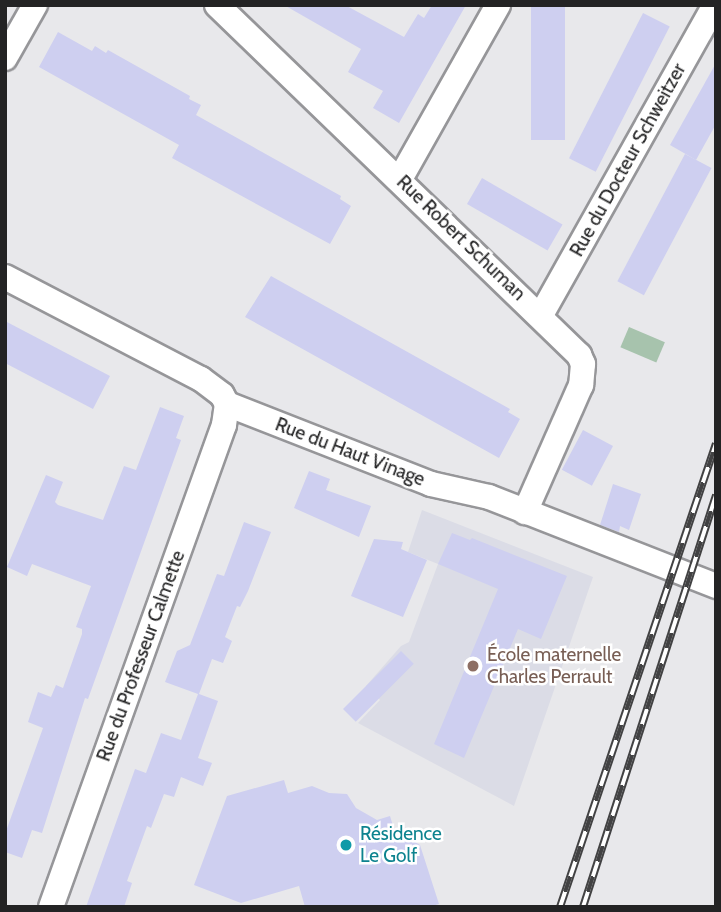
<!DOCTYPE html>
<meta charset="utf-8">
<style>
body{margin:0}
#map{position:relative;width:721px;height:912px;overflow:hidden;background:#e8e8eb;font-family:Cabin,sans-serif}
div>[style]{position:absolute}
.built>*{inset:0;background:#dbdce6}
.green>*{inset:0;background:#a7c3ad;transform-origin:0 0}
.building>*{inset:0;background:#cecff0;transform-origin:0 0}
.roads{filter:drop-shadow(2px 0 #969699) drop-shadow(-2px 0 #969699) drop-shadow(0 2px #969699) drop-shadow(0 -2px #969699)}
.street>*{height:24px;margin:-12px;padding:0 12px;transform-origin:12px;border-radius:12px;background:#fff}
.rail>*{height:8px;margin-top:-4px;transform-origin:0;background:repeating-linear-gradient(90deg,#fff 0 16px,#424243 0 32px);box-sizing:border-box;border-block:2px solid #424243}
.dots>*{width:19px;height:19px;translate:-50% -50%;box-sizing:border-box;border:4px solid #fff;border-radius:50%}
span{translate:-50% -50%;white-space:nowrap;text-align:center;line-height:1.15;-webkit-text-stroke:5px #fff;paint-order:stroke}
.street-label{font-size:19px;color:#232324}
.education-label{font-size:19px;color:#785e54}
.left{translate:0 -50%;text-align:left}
.culture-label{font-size:19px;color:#0d838f}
.frame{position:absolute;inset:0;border:7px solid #232324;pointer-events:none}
</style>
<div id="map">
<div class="built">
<div style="clip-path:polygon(422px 510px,593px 577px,514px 806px,358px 723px,380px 700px,366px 686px,401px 646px,409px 642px,438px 564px,408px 552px)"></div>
</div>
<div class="green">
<div style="left:629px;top:327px;width:39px;height:22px;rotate:23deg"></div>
</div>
<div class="building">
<div style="clip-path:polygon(284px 5px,345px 5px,404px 37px,418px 14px,424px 18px,432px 5px,466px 5px,399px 123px,373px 108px,383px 91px,348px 72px,361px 49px)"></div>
<div style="left:531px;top:5px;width:34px;height:135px"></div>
<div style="left:643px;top:13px;width:30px;height:163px;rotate:27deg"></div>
<div style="clip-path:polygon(58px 32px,92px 51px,95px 46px,106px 53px,108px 50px,190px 96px,189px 99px,201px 105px,196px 115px,341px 196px,340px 199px,351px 206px,330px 244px,172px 158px,179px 145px,39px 67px)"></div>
<div style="clip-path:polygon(716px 63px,716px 124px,696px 160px,670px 145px)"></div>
<div style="left:685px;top:154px;width:30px;height:144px;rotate:28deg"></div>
<div style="left:482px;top:178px;width:93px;height:30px;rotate:30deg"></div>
<div style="clip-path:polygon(271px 276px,510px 409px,508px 412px,520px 419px,499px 458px,245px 317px)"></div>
<div style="clip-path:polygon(5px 321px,110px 376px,93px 409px,5px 363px)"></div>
<div style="clip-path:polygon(160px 407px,184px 416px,176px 438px,181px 440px,88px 699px,85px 698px,42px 833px,32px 830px,22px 858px,5px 852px,5px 834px,43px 728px,28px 722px,38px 692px,51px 697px,56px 685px,63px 688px,82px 634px,82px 629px,76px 627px,91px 586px,32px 564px,27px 576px,7px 567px,46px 475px,63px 482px,55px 502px,58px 505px,103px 520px,124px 466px,136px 470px)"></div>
<div style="left:583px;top:430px;width:34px;height:45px;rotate:28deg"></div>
<div style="clip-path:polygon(309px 471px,330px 479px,326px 490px,371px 506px,359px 537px,294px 508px)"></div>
<div style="clip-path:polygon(613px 484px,641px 494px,629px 530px,620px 526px,619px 532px,600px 525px)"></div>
<div style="clip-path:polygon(244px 522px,271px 532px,248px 591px,240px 607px,237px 606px,225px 637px,232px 641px,223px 663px,212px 659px,199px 694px,218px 701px,198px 758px,212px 763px,203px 786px,181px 777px,174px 797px,164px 794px,151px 828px,147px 826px,127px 881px,132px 883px,124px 907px,86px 907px,135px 769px,146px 773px,161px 733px,181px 740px,198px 694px,165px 682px,177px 651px,190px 645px,217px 574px,224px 576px)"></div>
<div style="clip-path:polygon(452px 533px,470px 540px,472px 538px,567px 576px,541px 639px,518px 629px,464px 758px,434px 744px,498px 589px,438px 564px)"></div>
<div style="clip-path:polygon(374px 539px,403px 542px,401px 549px,427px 560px,403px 617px,351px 596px)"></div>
<div style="left:401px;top:651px;width:18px;height:82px;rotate:45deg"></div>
<div style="clip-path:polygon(284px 780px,288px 793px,312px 786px,329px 793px,347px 794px,356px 808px,377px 820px,390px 816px,394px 829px,420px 845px,439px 904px,429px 907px,305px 907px,299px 886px,241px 903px,194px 885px,227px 796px)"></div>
</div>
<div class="roads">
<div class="street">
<div style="left:217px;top:5px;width:504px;rotate:44.03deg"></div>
<div style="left:579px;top:355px;width:10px;rotate:66deg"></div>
<div style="left:583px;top:364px;width:21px;rotate:95deg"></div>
<div style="left:581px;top:385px;width:139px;rotate:113.8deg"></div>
<div style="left:5px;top:58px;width:61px;rotate:-60.5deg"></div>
<div style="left:400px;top:179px;width:200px;rotate:-60.6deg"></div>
<div style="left:5px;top:277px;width:221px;rotate:27.5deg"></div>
<div style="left:201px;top:379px;width:26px;rotate:37deg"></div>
<div style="left:222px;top:395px;width:10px;rotate:61deg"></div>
<div style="left:227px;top:404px;width:219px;rotate:21.4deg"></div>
<div style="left:431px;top:484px;width:59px;rotate:12.6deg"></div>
<div style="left:489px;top:497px;width:244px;rotate:21.4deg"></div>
<div style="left:541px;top:315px;width:355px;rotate:-60.7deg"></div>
<div style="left:51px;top:907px;width:512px;rotate:-70.26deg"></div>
<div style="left:224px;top:425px;width:21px;rotate:-82deg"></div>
</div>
</div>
<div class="rail">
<div style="left:560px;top:907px;width:489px;rotate:-71.4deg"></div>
<div style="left:583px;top:907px;width:433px;rotate:-72.1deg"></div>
</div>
<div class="dots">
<div style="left:473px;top:666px;background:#8d6e63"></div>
<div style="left:346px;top:845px;background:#0f9aa8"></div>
</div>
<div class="street-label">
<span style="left:628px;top:160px;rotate:-61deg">Rue du Docteur Schweitzer</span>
<span style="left:461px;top:238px;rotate:44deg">Rue Robert Schuman</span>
<span style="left:350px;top:452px;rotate:21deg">Rue du Haut Vinage</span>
<span style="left:141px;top:656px;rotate:-70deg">Rue du Professeur Calmette</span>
</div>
<div class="education-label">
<span class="left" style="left:487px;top:666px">École maternelle<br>Charles Perrault</span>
</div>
<div class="culture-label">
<span class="left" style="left:360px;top:845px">Résidence<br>Le Golf</span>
</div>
<div class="frame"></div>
</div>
